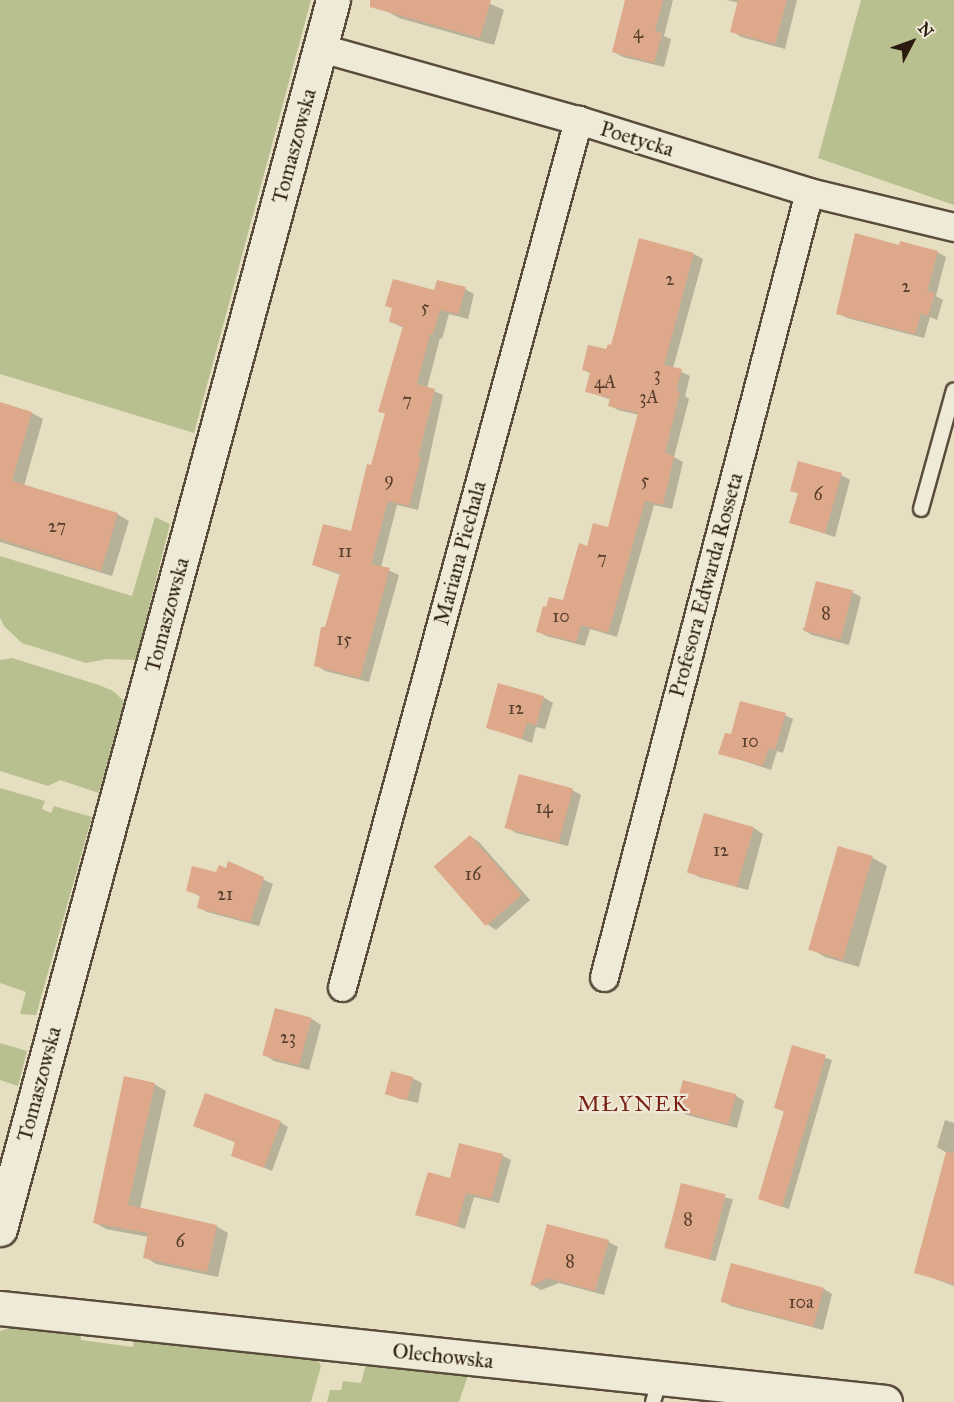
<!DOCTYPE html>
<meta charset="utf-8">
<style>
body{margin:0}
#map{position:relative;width:954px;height:1402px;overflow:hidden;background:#e6dec1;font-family:"IM FELL Great Primer",serif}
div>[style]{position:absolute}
.green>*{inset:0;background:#b9c090}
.shadow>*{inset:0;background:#0003;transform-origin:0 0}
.building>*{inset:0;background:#dea98a;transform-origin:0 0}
.roads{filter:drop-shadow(2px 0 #594c3b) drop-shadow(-2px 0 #594c3b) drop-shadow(0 2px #594c3b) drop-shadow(0 -2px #594c3b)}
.service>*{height:14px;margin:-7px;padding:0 7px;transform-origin:7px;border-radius:7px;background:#efead7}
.minor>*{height:27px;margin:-13.5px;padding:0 13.5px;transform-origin:13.5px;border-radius:13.5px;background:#efead7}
.tertiary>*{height:33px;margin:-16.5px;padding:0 16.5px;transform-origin:16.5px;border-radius:16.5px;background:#efead7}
span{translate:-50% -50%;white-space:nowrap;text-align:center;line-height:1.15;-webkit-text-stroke:4.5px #efead7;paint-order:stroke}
.number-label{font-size:18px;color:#573e2d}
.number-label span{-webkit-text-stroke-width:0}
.street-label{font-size:21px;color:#2a1b0e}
.neighbourhood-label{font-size:22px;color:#7a1f14;letter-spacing:1.5px}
.north{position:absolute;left:882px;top:12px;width:60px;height:60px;-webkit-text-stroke:4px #efead7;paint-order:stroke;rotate:49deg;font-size:16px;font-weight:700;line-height:24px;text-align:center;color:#2a1b0e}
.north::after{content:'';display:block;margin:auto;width:21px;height:27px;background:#2a1b0e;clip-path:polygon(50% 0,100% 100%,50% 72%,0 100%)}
</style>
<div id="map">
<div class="green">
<div style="clip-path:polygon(0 0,311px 0,194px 433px,0 374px)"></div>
<div style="clip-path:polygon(861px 0,954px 0,954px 205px,818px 158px)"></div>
<div style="clip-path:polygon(155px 517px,170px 524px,136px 660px,107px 659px,86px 663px,22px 643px,4px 626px,0 618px,0 556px,132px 596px)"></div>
<div style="clip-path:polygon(12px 658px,99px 685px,113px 691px,124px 701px,99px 793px,60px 780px,48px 786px,0 771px,0 660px)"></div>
<div style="clip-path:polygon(0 788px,45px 801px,42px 809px,51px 813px,54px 806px,92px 817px,36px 1015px,20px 1014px,26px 992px,0 983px)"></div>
<div style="clip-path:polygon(0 1043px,27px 1051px,18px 1086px,0 1080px)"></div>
<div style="clip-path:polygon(14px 1326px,81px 1333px,81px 1340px,133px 1347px,134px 1340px,171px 1341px,316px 1357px,321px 1366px,311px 1402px,0 1402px,0 1331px)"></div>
<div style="clip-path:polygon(367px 1360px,469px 1372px,459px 1402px,327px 1402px,330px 1390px,341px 1390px,343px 1381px,361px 1383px)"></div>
</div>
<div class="shadow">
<div style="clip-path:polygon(388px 0,482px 0,504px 10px,494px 45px,399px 18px,385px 10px)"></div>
<div style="clip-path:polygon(627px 0,673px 0,664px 36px,671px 39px,664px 67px,623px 57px,614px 52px)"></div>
<div style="clip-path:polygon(727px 0,797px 0,785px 49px,741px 37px,732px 31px,739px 3px)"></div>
<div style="clip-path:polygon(900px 246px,937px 252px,946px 257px,936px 296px,943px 300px,937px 320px,930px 317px,924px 338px,847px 318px,838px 313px)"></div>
<div style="clip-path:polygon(694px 254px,703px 259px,673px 368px,690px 376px,685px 396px,689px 399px,674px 457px,683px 462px,672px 509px,654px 505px,617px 637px,590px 629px,585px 646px,546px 636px,537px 631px,564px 602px,588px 547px,609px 529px,639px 415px,618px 410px,609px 405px,611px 400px,587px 391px,591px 374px,584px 370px,612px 346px)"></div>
<div style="clip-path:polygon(465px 289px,474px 294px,468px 319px,449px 314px,442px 339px,440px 338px,427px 388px,443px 395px,418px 510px,397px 505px,381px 567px,399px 575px,369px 682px,325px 671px,316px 665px,341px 575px,313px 565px,352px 533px,372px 467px,386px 414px,380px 411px,404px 328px,391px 322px,394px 309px,387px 306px,435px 292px)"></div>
<div style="clip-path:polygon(0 404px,32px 413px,43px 419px,24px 486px,117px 514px,129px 521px,112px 576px,0 542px)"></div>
<div style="clip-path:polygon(841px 475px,850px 480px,835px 537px,791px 523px,799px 494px,792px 490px)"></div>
<div style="clip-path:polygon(852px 592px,861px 597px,849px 645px,812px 635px,802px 629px)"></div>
<div style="clip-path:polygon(543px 697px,553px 703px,545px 729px,536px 727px,532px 743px,488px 727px)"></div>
<div style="clip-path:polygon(785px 715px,793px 719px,783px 753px,777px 751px,771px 770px,720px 753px,732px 736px)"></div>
<div style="clip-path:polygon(572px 790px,581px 795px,568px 846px,516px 833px,507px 827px)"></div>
<div style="clip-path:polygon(754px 828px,763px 834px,748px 890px,699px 877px,690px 872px)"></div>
<div style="clip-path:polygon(470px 836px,479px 842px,530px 900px,496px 930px,487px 924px)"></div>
<div style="clip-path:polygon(839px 848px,873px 858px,887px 866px,859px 967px,825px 957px,811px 949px)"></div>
<div style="clip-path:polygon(229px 863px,273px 884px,259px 926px,207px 912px,198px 907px,201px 897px,188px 890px,227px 869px)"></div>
<div style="clip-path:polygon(312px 1019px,321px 1025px,309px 1070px,274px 1061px,265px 1055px)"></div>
<div style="clip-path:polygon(793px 1047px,832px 1060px,789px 1209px,760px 1199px,785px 1112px,776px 1108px)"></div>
<div style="clip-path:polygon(412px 1078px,422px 1083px,418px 1103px,397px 1098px,388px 1093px)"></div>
<div style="clip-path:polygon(154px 1084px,166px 1091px,140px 1209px,216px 1226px,228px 1233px,218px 1277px,156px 1264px,145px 1257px,149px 1237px,106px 1229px,94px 1222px)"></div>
<div style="clip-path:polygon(735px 1095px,744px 1101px,737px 1128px,687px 1115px,677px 1110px)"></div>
<div style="clip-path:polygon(945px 1120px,954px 1123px,954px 1286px,916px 1272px,947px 1153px,937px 1147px)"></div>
<div style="clip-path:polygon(280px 1122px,288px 1127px,272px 1171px,232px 1155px,237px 1143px,194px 1126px)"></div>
<div style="clip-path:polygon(503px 1156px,511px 1160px,499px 1203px,474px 1197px,465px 1229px,417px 1214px,451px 1180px)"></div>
<div style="left:682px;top:1185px;width:53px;height:64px;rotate:16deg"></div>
<div style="clip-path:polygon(548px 1226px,609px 1242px,618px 1247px,604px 1295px,559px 1283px,541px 1290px,532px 1285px)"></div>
<div style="clip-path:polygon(732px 1265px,824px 1289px,832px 1294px,823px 1330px,731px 1306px,723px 1301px)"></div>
</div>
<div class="building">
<div style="clip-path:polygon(370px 0,491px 0,480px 38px,370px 7px)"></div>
<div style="clip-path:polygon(625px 0,663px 0,655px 31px,662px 33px,654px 63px,612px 52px)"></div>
<div style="clip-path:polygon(738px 0,787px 0,775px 44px,730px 32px)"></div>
<div style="clip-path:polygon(855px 233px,899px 245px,900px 241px,938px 251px,927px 291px,935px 293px,928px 316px,921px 313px,915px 334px,836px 314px)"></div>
<div style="clip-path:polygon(639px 238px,694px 253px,664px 365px,682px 369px,676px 391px,680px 392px,665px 453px,674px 456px,663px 505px,645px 501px,608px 633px,581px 625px,576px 642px,536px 632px,543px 606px,546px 607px,549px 597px,563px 600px,579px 543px,587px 546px,593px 523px,608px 527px,626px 458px,638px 413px,608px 406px,610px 398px,585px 392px,590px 372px,582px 370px,588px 345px,606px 349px,608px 344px,611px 345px)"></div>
<div style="clip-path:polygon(393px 279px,434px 290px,437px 280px,466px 287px,458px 314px,440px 310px,433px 334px,430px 334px,417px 384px,435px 389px,418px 457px,421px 458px,409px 506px,388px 501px,371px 564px,390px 568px,360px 678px,314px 666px,321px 627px,325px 627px,340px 573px,312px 565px,323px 524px,351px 531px,367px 464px,371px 465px,385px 413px,378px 412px,403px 326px,389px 322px,392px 308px,385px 306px)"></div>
<div style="clip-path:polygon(0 402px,32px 412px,12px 481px,118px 513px,101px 571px,0 539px)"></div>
<div style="clip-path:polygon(798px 461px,842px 473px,825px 533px,789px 523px,798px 493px,790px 491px)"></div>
<div style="left:816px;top:581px;width:38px;height:51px;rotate:14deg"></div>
<div style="clip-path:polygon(498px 683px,544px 696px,536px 725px,527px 723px,522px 739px,486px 728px)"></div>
<div style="clip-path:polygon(740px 701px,786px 713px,775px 750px,769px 748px,763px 766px,718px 754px,725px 733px,731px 734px)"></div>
<div style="left:519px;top:774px;width:56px;height:56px;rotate:15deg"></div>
<div style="left:704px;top:813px;width:52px;height:62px;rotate:16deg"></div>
<div style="left:470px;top:835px;width:79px;height:48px;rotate:49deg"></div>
<div style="left:838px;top:846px;width:36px;height:108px;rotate:16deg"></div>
<div style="clip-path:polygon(228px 861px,264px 877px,250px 922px,197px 908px,200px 895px,186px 891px,192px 866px,216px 872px,219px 865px,226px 868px)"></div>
<div style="left:275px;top:1008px;width:38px;height:49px;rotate:15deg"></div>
<div style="clip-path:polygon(792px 1045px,826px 1055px,782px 1207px,758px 1199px,784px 1111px,774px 1108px)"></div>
<div style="left:391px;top:1071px;width:23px;height:24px;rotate:15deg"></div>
<div style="clip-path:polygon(124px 1076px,155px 1083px,128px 1205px,217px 1225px,207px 1272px,143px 1258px,148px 1233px,93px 1223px)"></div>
<div style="left:683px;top:1080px;width:55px;height:31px;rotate:15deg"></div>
<div style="clip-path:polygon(205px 1093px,281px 1121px,264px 1168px,231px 1156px,235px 1142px,193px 1126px)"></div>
<div style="clip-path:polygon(459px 1143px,503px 1154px,491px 1199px,466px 1193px,457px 1226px,415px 1215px,428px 1172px,450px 1178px)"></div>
<div style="clip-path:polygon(946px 1152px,954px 1153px,954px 1284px,914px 1273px)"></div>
<div style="left:681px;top:1183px;width:46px;height:67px;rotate:14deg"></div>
<div style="clip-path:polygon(547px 1224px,609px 1240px,595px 1291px,548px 1278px,530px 1286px)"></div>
<div style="left:731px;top:1263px;width:96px;height:40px;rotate:15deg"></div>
</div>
<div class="roads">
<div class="service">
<div style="left:921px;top:509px;width:123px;rotate:-74.5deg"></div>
<div style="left:653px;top:1402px;width:24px;rotate:-73deg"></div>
</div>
<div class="minor">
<div style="left:321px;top:48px;width:267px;rotate:15.7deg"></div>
<div style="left:578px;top:120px;width:242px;rotate:17.3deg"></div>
<div style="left:809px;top:192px;width:149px;rotate:13.6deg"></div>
<div style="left:604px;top:977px;width:811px;rotate:-75.36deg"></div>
<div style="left:342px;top:987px;width:899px;rotate:-74.77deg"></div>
</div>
<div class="tertiary">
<div style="left:0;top:1229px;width:1273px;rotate:-74.84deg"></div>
<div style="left:0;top:1308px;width:890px;rotate:6.06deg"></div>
</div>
</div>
<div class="number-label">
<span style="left:638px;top:32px">4</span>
<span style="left:670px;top:279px">2</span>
<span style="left:906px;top:286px">2</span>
<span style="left:425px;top:307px">5</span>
<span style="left:657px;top:374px">3</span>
<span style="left:605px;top:382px">4A</span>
<span style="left:649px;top:397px">3A</span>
<span style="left:407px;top:400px">7</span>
<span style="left:389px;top:479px">9</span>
<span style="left:645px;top:480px">5</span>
<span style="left:818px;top:494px">6</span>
<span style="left:57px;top:526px">27</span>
<span style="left:345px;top:551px">11</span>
<span style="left:602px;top:558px">7</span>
<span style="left:826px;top:613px">8</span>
<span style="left:561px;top:616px">10</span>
<span style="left:344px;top:639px">15</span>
<span style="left:516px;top:708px">12</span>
<span style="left:750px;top:741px">10</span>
<span style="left:544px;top:807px">14</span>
<span style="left:721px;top:850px">12</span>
<span style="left:473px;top:874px">16</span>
<span style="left:225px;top:894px">21</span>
<span style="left:288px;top:1037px">23</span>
<span style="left:688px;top:1219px">8</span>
<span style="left:180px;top:1241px">6</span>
<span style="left:570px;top:1261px">8</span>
<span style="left:801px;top:1302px">10a</span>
</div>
<div class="street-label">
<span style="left:637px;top:139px;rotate:17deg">Poetycka</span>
<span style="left:294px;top:146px;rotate:-75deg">Tomaszowska</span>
<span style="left:460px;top:553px;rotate:-75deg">Mariana Piechala</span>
<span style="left:706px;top:585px;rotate:-75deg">Profesora Edwarda Rosseta</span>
<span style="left:167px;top:615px;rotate:-75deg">Tomaszowska</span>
<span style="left:39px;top:1084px;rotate:-75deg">Tomaszowska</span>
<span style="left:443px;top:1356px;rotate:6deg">Olechowska</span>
</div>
<div class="neighbourhood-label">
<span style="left:633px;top:1104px">MŁYNEK</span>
</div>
<div class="north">N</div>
</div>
